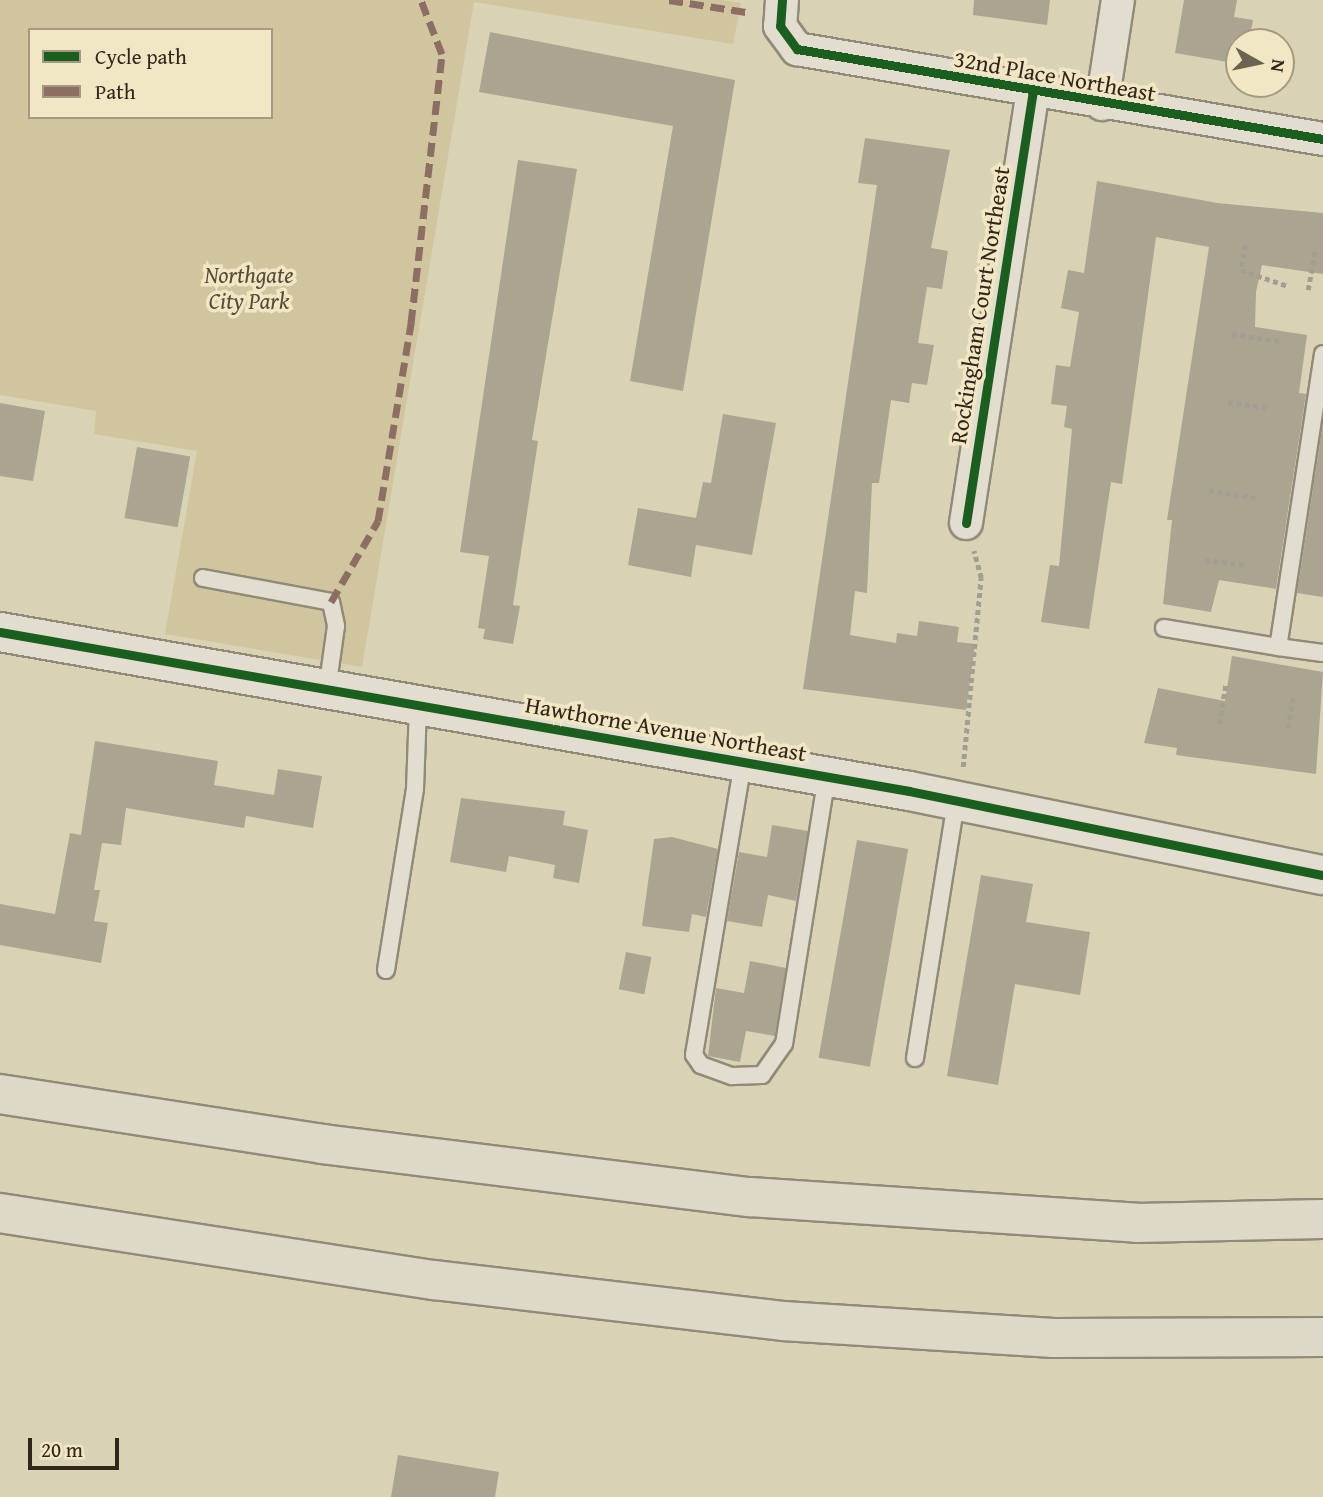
<!DOCTYPE html>
<style>
body{margin:0}
#map{position:relative;width:1323px;height:1497px;overflow:hidden;background:#dad2b5;font-family:"Gentium Book Plus",serif}
div>[style]{position:absolute}
.green>*{inset:0;background:#d1c5a0}
.building>*{inset:0;background:#aaa490;transform-origin:0 0}
.path>*{height:4.5px;margin-top:-2.25px;transform-origin:0;background:repeating-linear-gradient(90deg,#a39e92 0 5px,transparent 0 8.5px)}
.roads{filter:drop-shadow(2px 0 #908a79) drop-shadow(-2px 0 #908a79) drop-shadow(0 2px #908a79) drop-shadow(0 -2px #908a79)}
.service>*{height:16px;margin:-8px;padding:0 8px;transform-origin:8px;border-radius:8px;background:#e2ddce}
.minor>*{height:32px;margin:-16px;padding:0 16px;transform-origin:16px;border-radius:16px;background:#e2ddce}
.secondary>*{height:38px;margin:-19px;padding:0 19px;transform-origin:19px;border-radius:19px;background:#e2ddce}
.motorway>*{height:38px;margin:-19px;padding:0 19px;transform-origin:19px;border-radius:19px;background:#ddd8c7}
.quiet>*{height:7px;margin-top:-3.5px;transform-origin:0;background:repeating-linear-gradient(90deg,#8d6e63 0 14px,transparent 0 21px)}
.cycleway>*{height:9px;margin:-4.5px;padding:0 4.5px;transform-origin:4.5px;border-radius:4.5px;background:#1b5e20}
span{translate:-50% -50%;white-space:nowrap;text-align:center;line-height:1.15;-webkit-text-stroke:7px #f1e7c5;paint-order:stroke}
.street-label{font-size:23px;color:#31261a}
.park-label{font-size:23px;color:#574b37;font-style:italic}
.legend{position:absolute;left:28px;top:28px;width:245px;height:91px;box-sizing:border-box;background:#f1e7c5;border:2px solid #a49a81;margin:0;padding:9px 12px;list-style:none;font-size:21px;color:#31261a}
.legend li{display:flex;align-items:center;gap:14px;height:35px}
.legend b{width:35px;border:2px solid #a49a81}
.north{position:absolute;left:1225px;top:28px;width:70px;height:70px;box-sizing:border-box;background:#f1e7c5;border:2px solid #a49a81;border-radius:50%;rotate:99deg;font-size:19px;font-weight:700;line-height:28px;text-align:center;color:#31261a}
.north::after{content:'';display:block;margin:auto;width:24px;height:32px;background:#6c6250;clip-path:polygon(50% 0,100% 100%,50% 72%,0 100%)}
.scale{position:absolute;left:28px;top:1438px;width:91px;height:32px;box-sizing:border-box;border:4px solid #31261a;border-top:0;padding-left:9px;font-size:21px;line-height:24px;white-space:nowrap;color:#31261a;-webkit-text-stroke:5px #f1e7c5;paint-order:stroke}
</style>
<div id="map">
<div class="green">
<div style="clip-path:polygon(evenodd,0 0,722px 0,741px 3px,733px 44px,474px 2px,362px 667px,165px 634px,197px 451px,94px 434px,96px 411px,0 395px,0 0,30px 30px,271px 30px,271px 117px,30px 117px,30px 30px)"></div>
</div>
<div class="building">
<div style="clip-path:polygon(974px 0,1050px 0,1047px 25px,973px 15px)"></div>
<div style="clip-path:polygon(1184px 0,1237px 0,1234px 17px,1253px 20px,1249px 42px,1232px 41px,1228px 62px,1175px 53px)"></div>
<div style="clip-path:polygon(490px 32px,735px 80px,683px 391px,630px 381px,673px 126px,479px 92px)"></div>
<div style="clip-path:polygon(865px 138px,950px 150px,931px 248px,948px 251px,942px 289px,927px 287px,918px 343px,934px 345px,927px 385px,912px 383px,909px 403px,891px 400px,879px 483px,872px 483px,867px 593px,855px 591px,850px 635px,896px 643px,897px 633px,917px 636px,919px 621px,959px 627px,957px 642px,975px 644px,966px 710px,803px 689px,877px 185px,858px 183px)"></div>
<div style="clip-path:polygon(518px 160px,577px 169px,532px 440px,538px 441px,513px 605px,520px 606px,513px 644px,483px 639px,485px 629px,478px 628px,489px 556px,460px 552px)"></div>
<div style="clip-path:polygon(1097px 181px,1217px 203px,1323px 213px,1323px 274px,1262px 265px,1256px 292px,1255px 327px,1307px 335px,1299px 393px,1306px 394px,1276px 589px,1219px 580px,1211px 612px,1163px 604px,1172px 520px,1167px 520px,1209px 247px,1156px 237px,1122px 484px,1111px 482px,1089px 629px,1041px 622px,1050px 565px,1059px 566px,1072px 429px,1064px 427px,1067px 406px,1051px 404px,1056px 365px,1070px 367px,1079px 312px,1061px 308px,1068px 270px,1084px 273px)"></div>
<div style="clip-path:polygon(0 403px,45px 411px,33px 481px,0 476px)"></div>
<div style="clip-path:polygon(723px 414px,776px 423px,752px 555px,696px 545px,691px 577px,628px 565px,638px 508px,696px 518px,703px 482px,711px 483px)"></div>
<div style="clip-path:polygon(1323px 423px,1323px 597px,1297px 593px)"></div>
<div style="left:137px;top:447px;width:54px;height:72px;rotate:10deg"></div>
<div style="clip-path:polygon(1232px 656px,1323px 672px,1316px 774px,1176px 755px,1177px 748px,1144px 743px,1158px 688px,1225px 701px)"></div>
<div style="clip-path:polygon(95px 741px,218px 761px,214px 785px,274px 795px,278px 769px,322px 776px,313px 828px,246px 816px,244px 828px,126px 808px,121px 845px,102px 843px,94px 890px,100px 890px,94px 921px,108px 923px,101px 963px,0 945px,0 904px,55px 914px,70px 833px,81px 835px)"></div>
<div style="clip-path:polygon(461px 798px,565px 811px,563px 825px,588px 830px,579px 883px,553px 878px,555px 865px,509px 856px,506px 872px,450px 862px)"></div>
<div style="clip-path:polygon(772px 825px,808px 831px,796px 901px,768px 895px,762px 927px,727px 921px,739px 852px,767px 857px)"></div>
<div style="clip-path:polygon(672px 837px,718px 849px,706px 917px,692px 914px,689px 932px,642px 926px,654px 839px)"></div>
<div style="left:857px;top:840px;width:52px;height:221px;rotate:10deg"></div>
<div style="clip-path:polygon(981px 875px,1033px 884px,1026px 922px,1090px 932px,1080px 995px,1015px 984px,998px 1085px,947px 1076px)"></div>
<div style="left:626px;top:952px;width:26px;height:38px;rotate:11deg"></div>
<div style="clip-path:polygon(750px 961px,786px 968px,775px 1036px,746px 1031px,740px 1062px,708px 1056px,716px 988px,744px 993px)"></div>
<div style="clip-path:polygon(398px 1455px,499px 1472px,495px 1497px,391px 1497px)"></div>
</div>
<div class="path">
<div style="left:1246px;top:245px;width:25px;rotate:101deg"></div>
<div style="left:1241px;top:270px;width:50px;rotate:18.8deg"></div>
<div style="left:1308px;top:290px;width:40px;rotate:-80deg"></div>
<div style="left:1232px;top:334px;width:48px;rotate:8.5deg"></div>
<div style="left:1228px;top:402px;width:41px;rotate:8.3deg"></div>
<div style="left:1209px;top:490px;width:47px;rotate:9.9deg"></div>
<div style="left:1205px;top:560px;width:39px;rotate:7deg"></div>
<div style="left:1219px;top:724px;width:42px;rotate:-80.3deg"></div>
<div style="left:1288px;top:728px;width:33px;rotate:-81deg"></div>
<div style="left:963px;top:767px;width:190px;rotate:-84.6deg"></div>
<div style="left:981px;top:578px;width:28px;rotate:-105deg"></div>
</div>
<div class="roads">
<div class="service">
<div style="left:1323px;top:354px;width:296px;rotate:98.7deg"></div>
<div style="left:1278px;top:647px;width:45px;rotate:7.6deg"></div>
<div style="left:203px;top:578px;width:130px;rotate:10.6deg"></div>
<div style="left:331px;top:602px;width:25px;rotate:78deg"></div>
<div style="left:336px;top:626px;width:65px;rotate:98deg"></div>
<div style="left:1164px;top:628px;width:116px;rotate:9.5deg"></div>
<div style="left:743px;top:762px;width:297px;rotate:99.5deg"></div>
<div style="left:694px;top:1055px;width:12px;rotate:55deg"></div>
<div style="left:701px;top:1065px;width:33px;rotate:20deg"></div>
<div style="left:732px;top:1076px;width:30px;rotate:-2deg"></div>
<div style="left:762px;top:1075px;width:38px;rotate:-55deg"></div>
<div style="left:784px;top:1044px;width:271px;rotate:-80.9deg"></div>
<div style="left:386px;top:970px;width:183px;rotate:-80.9deg"></div>
<div style="left:415px;top:789px;width:83px;rotate:-87.9deg"></div>
<div style="left:915px;top:1058px;width:260px;rotate:-80.9deg"></div>
</div>
<div class="minor">
<div style="left:782px;top:0;width:26px;rotate:94deg"></div>
<div style="left:780px;top:26px;width:29px;rotate:54deg"></div>
<div style="left:797px;top:49px;width:534px;rotate:9.71deg"></div>
<div style="left:1102px;top:104px;width:105px;rotate:-81.3deg"></div>
<div style="left:966px;top:523px;width:436px;rotate:-81.2deg"></div>
</div>
<div class="secondary">
<div style="left:0;top:632px;width:923px;rotate:9.92deg"></div>
<div style="left:909px;top:791px;width:422px;rotate:11.5deg"></div>
</div>
<div class="motorway">
<div style="left:0;top:1094px;width:326px;rotate:8.8deg"></div>
<div style="left:322px;top:1144px;width:431px;rotate:7.1deg"></div>
<div style="left:750px;top:1197px;width:388px;rotate:3.8deg"></div>
<div style="left:1137px;top:1223px;width:186px;rotate:-1.2deg"></div>
<div style="left:0;top:1213px;width:440px;rotate:8.8deg"></div>
<div style="left:435px;top:1280px;width:350px;rotate:6.7deg"></div>
<div style="left:783px;top:1321px;width:271px;rotate:3.6deg"></div>
<div style="left:1053px;top:1338px;width:270px;rotate:-0.2deg"></div>
</div>
</div>
<div class="quiet">
<div style="left:669px;top:0;width:78px;rotate:8.9deg"></div>
<div style="left:331px;top:602px;width:94px;rotate:-59.9deg"></div>
<div style="left:378px;top:521px;width:201px;rotate:-80.5deg"></div>
<div style="left:411px;top:323px;width:271px;rotate:-83.4deg"></div>
<div style="left:442px;top:54px;width:58px;rotate:-111.3deg"></div>
</div>
<div class="cycleway">
<div style="left:782px;top:0;width:26px;rotate:94deg"></div>
<div style="left:780px;top:26px;width:29px;rotate:54deg"></div>
<div style="left:797px;top:49px;width:534px;rotate:9.71deg"></div>
<div style="left:966px;top:523px;width:436px;rotate:-81.2deg"></div>
<div style="left:0;top:632px;width:923px;rotate:9.92deg"></div>
<div style="left:909px;top:791px;width:422px;rotate:11.5deg"></div>
</div>
<div class="street-label">
<span style="left:1055px;top:76px;rotate:10deg">32nd Place Northeast</span>
<span style="left:980px;top:305px;rotate:-81deg">Rockingham Court Northeast</span>
<span style="left:666px;top:729px;rotate:10deg">Hawthorne Avenue Northeast</span>
</div>
<div class="park-label">
<span style="left:249px;top:288px">Northgate<br>City Park</span>
</div>
<ul class="legend">
<li><b style="height:9px;background:#1b5e20"></b>Cycle path</li>
<li><b style="height:9px;background:#8d6e63"></b>Path</li>
</ul>
<div class="north">N</div>
<div class="scale">20 m</div>
</div>
